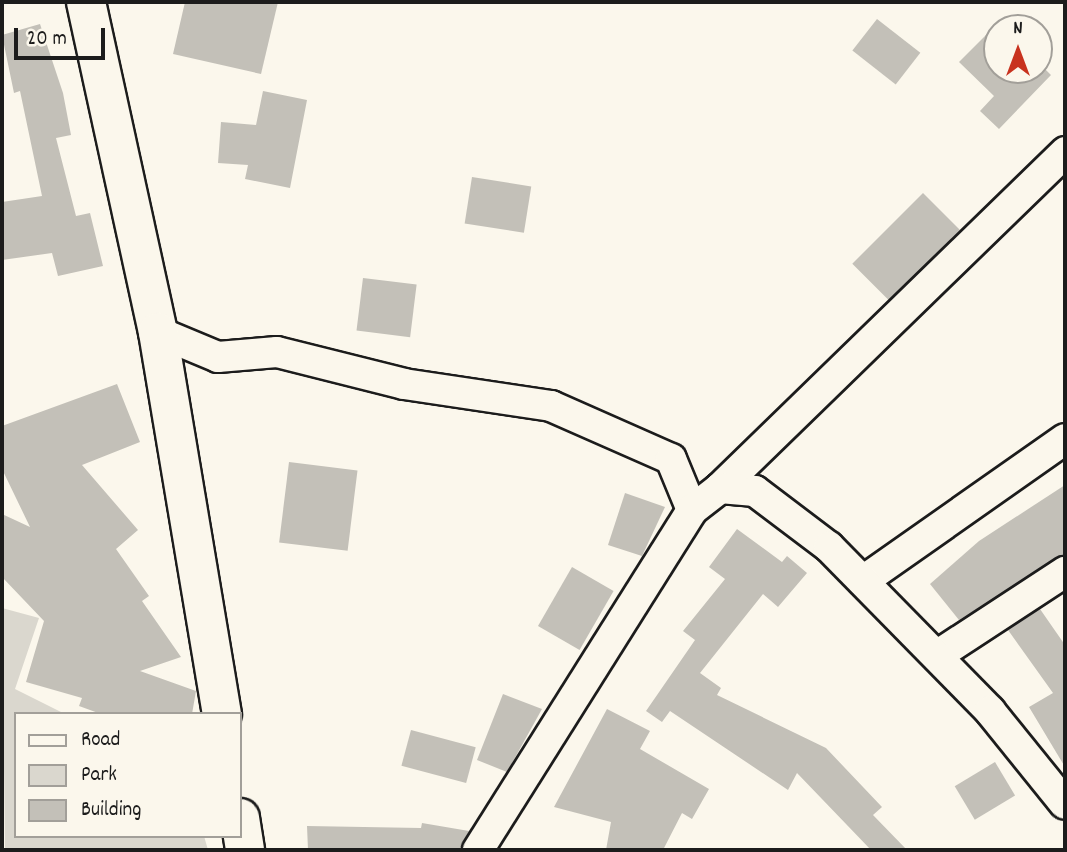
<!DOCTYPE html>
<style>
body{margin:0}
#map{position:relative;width:1067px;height:852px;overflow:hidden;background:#fbf7ec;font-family:Dekko,sans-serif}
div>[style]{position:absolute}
.green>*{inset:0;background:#dad7ce}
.building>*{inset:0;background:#c3c0b8;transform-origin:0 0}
.roads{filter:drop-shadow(2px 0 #1c1c1c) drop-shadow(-2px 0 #1c1c1c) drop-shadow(0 2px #1c1c1c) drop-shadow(0 -2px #1c1c1c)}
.street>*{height:30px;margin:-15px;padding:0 15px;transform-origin:15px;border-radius:15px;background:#fbf7ec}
.secondary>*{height:38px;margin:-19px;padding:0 19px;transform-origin:19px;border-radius:19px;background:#fbf7ec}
span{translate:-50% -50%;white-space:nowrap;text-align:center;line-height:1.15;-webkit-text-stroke:7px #fbf7ec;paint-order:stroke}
.frame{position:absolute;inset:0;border:4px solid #1c1c1c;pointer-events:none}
.legend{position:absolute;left:14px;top:712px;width:228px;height:126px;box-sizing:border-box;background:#fbf7ec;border:2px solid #a29f99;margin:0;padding:9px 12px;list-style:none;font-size:21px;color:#1c1c1c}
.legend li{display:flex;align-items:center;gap:14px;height:35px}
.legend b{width:35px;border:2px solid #a29f99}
.north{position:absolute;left:983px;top:14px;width:70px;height:70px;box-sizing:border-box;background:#fbf7ec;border:2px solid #a29f99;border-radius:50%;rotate:0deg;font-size:19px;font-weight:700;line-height:28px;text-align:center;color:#1c1c1c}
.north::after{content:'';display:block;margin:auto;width:24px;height:32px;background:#c8321e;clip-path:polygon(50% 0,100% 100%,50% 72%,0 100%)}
.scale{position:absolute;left:14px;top:28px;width:91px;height:32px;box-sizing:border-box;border:4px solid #1c1c1c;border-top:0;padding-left:9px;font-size:21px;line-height:24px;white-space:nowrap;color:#1c1c1c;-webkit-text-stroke:5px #fbf7ec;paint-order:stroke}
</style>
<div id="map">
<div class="green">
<div style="clip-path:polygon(2px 608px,39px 618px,15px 689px,65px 714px,16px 714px,16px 836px,204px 836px,208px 850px,5px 850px)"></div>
</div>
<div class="building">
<div style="clip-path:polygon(185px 2px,278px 2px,261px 74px,173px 54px)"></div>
<div style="left:877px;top:19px;width:55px;height:40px;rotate:38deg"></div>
<div style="clip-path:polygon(998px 23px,1004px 28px,997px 28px,997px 70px,1039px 70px,1039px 63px,1051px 75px,999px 129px,980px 111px,994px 96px,959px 62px)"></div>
<div style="clip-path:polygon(40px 24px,63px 93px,71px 135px,56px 138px,76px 216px,90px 213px,103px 266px,58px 276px,52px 253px,2px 260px,2px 202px,42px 196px,20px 91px,14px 93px,2px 35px)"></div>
<div style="clip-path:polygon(263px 91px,307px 100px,290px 188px,245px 179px,248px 165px,218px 163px,221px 122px,256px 125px)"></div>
<div style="left:472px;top:177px;width:60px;height:47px;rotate:9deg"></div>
<div style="left:923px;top:193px;width:52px;height:100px;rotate:45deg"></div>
<div style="left:363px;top:278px;width:54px;height:53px;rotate:7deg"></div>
<div style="clip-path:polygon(117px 384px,140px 442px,82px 465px,138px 530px,116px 549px,149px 596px,142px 601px,181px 657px,140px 671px,196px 691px,192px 714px,101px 714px,79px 706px,82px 698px,26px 682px,44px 621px,2px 577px,2px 514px,30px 527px,2px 469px,2px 426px)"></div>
<div style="left:289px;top:462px;width:69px;height:81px;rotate:7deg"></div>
<div style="clip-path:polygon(1065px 485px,1065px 555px,959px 620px,930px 584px,979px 541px)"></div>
<div style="clip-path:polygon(625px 493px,665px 507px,642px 556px,608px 545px)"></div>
<div style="clip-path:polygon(737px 529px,782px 562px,787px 556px,807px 573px,778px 607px,763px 594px,700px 673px,721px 688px,717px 695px,826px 748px,882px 807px,873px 815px,907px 850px,871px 850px,797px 773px,788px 790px,670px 711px,662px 722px,646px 711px,695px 640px,683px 631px,725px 579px,709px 567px)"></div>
<div style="left:572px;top:567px;width:48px;height:68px;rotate:30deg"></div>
<div style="clip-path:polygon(1040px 609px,1065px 645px,1065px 767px,1029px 707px,1053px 693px,1008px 630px)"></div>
<div style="clip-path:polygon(503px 694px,542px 709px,507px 772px,477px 760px)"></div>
<div style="clip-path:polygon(607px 709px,650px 731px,640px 749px,709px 789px,692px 819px,682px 813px,663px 850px,606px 850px,611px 822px,554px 807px)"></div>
<div style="left:411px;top:730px;width:67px;height:37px;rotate:15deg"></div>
<div style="left:995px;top:762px;width:39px;height:47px;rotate:59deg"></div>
<div style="clip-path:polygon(422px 823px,469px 831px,461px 850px,308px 850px,307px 826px,421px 828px)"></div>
</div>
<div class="roads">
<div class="street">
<div style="left:158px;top:332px;width:65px;rotate:22.6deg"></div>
<div style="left:218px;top:357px;width:59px;rotate:-4.8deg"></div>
<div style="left:277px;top:352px;width:131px;rotate:14.1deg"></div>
<div style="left:404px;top:384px;width:149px;rotate:8.5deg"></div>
<div style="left:551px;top:406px;width:131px;rotate:23.8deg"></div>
<div style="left:671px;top:459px;width:55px;rotate:67.6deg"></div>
<div style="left:720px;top:488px;width:482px;rotate:-44.2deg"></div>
<div style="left:863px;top:581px;width:247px;rotate:-35.1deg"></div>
<div style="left:938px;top:655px;width:152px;rotate:-33.2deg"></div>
<div style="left:478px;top:850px;width:402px;rotate:-57.8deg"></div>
<div style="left:692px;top:510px;width:36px;rotate:-38deg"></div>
<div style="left:720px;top:488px;width:35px;rotate:5deg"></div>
<div style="left:755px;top:491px;width:93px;rotate:37.1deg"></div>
<div style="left:829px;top:547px;width:230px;rotate:45.5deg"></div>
<div style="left:990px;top:711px;width:119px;rotate:51.1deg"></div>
</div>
<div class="secondary">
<div style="left:86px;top:2px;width:338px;rotate:77.7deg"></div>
<div style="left:158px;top:332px;width:387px;rotate:80.5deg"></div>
<div style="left:240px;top:818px;width:32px;rotate:81deg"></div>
</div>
</div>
<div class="frame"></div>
<ul class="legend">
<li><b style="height:9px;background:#fbf7ec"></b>Road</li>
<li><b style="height:19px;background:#dad7ce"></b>Park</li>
<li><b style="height:19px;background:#c3c0b8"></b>Building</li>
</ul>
<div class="north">N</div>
<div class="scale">20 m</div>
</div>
